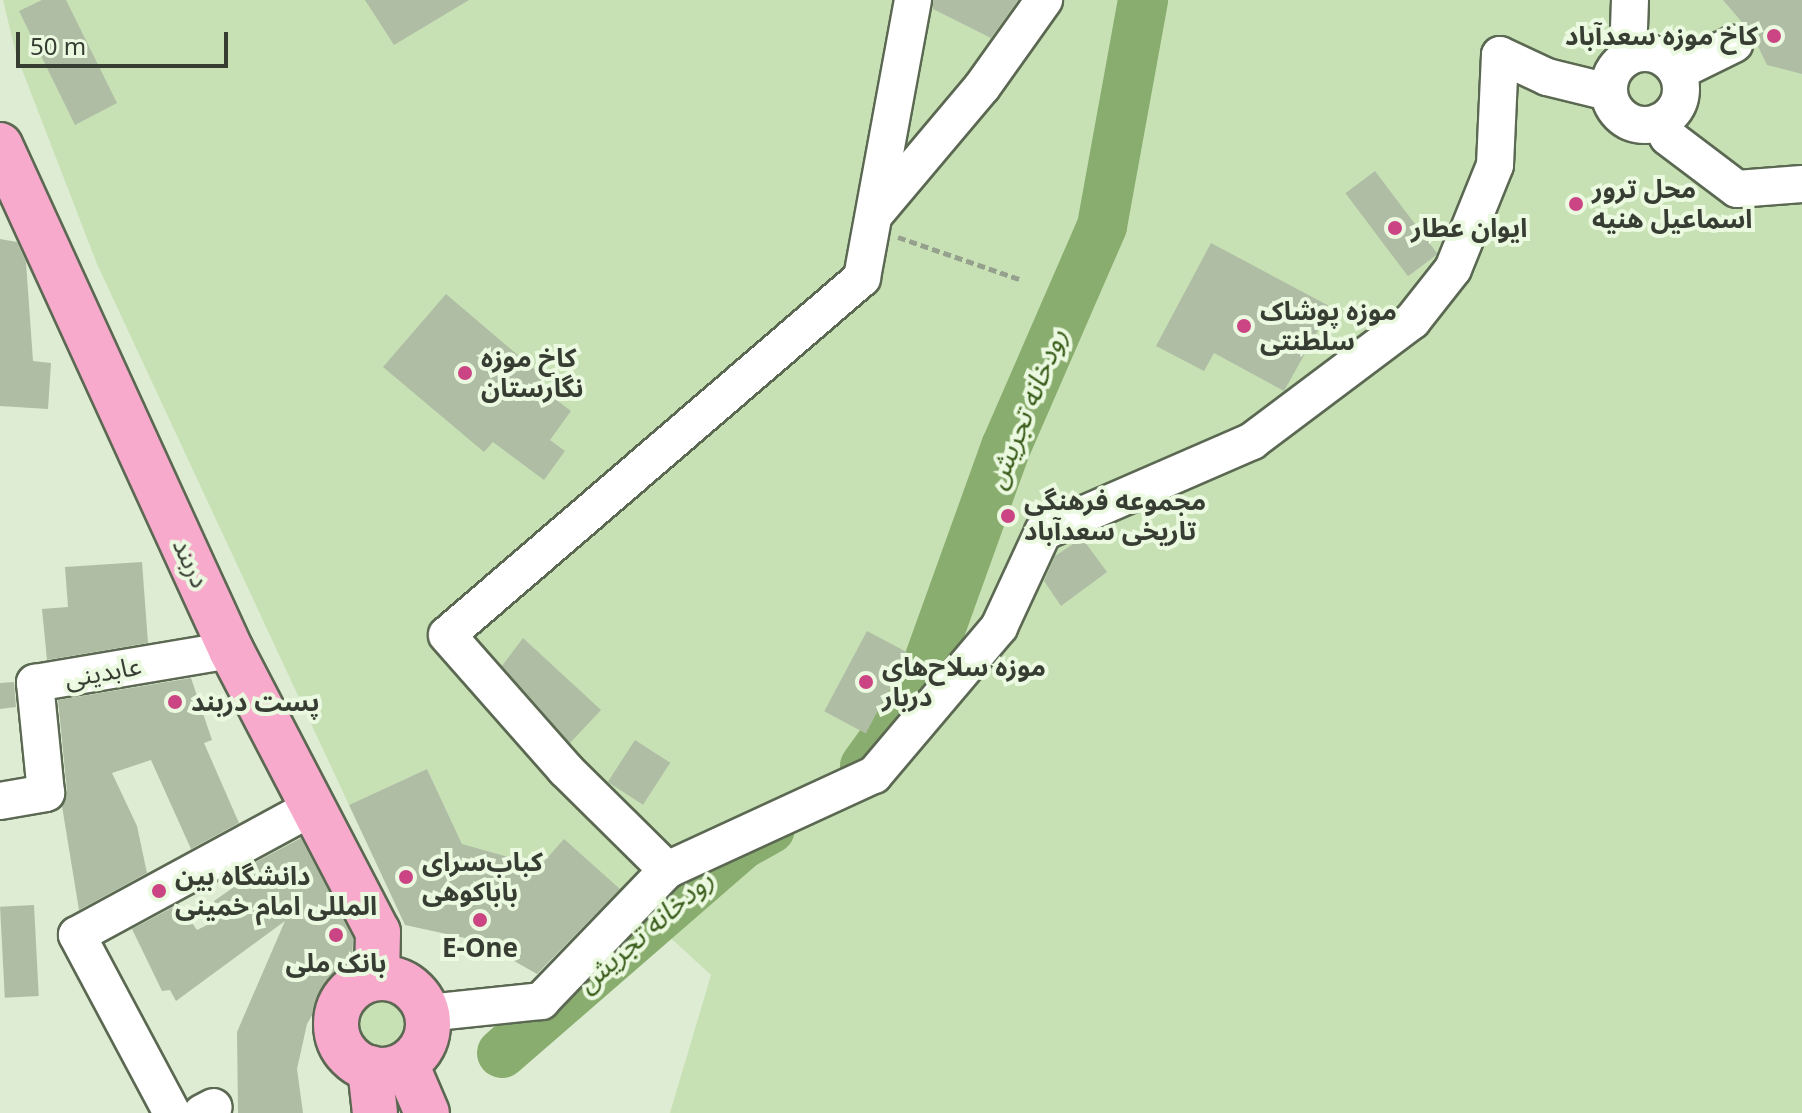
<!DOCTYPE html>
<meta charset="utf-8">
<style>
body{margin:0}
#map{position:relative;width:1802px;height:1113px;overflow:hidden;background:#ddecd2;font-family:"Noto Sans","Noto Sans Arabic",sans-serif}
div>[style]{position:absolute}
.green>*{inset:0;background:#c7e1b5}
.round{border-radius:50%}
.river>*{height:50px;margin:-25px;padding:0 25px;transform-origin:25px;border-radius:25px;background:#89ad6e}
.building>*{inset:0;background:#afbda5;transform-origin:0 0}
.path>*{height:5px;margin-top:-2.5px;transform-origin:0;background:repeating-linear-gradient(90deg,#95a08d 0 8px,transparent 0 12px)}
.roads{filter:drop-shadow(2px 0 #5b6852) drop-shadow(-2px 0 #5b6852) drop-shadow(0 2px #5b6852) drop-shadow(0 -2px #5b6852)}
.minor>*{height:36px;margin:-18px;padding:0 18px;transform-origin:18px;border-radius:18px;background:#fff}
.minor>.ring{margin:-18px;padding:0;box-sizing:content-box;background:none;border:36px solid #fff;border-radius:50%}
.major>*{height:44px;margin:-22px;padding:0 22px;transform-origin:22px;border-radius:22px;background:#f7aacb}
.major>.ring{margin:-22px;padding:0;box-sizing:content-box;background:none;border:44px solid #f7aacb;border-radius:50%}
.dots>*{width:22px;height:22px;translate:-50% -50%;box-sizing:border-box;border:4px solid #eaf9df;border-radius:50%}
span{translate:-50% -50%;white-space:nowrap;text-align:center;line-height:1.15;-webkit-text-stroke:8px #eaf9df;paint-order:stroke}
.poi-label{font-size:26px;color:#373d33;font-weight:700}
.right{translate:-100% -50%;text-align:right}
.left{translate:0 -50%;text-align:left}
.street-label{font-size:26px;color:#373d33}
.water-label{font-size:28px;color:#3c5e1d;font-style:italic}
.scale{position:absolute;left:16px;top:32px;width:212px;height:36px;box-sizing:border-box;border:4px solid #373d33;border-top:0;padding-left:10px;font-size:24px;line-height:28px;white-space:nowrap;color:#373d33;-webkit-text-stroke:6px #eaf9df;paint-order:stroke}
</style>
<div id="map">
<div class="green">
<div style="clip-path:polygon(3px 0,1802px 0,1802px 1113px,670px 1113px,711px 975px,564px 840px,540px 867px,463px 846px,427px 769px,349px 805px,97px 264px,16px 54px)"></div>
<div class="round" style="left:356px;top:999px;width:52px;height:52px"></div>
</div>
<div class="river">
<div style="left:865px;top:766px;width:89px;rotate:-54.2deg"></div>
<div style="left:917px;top:694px;width:263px;rotate:-70.2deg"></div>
<div style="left:1006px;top:447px;width:241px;rotate:-66.5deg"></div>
<div style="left:1102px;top:226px;width:230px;rotate:-79.7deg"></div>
<div style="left:502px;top:1053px;width:317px;rotate:-41deg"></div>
<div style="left:741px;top:845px;width:33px;rotate:-29deg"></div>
</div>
<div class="building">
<div style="clip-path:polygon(42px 0,66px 0,117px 103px,75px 125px,19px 11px)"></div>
<div style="clip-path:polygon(365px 0,469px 0,394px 45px)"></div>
<div style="clip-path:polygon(933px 0,1018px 0,991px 38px,933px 9px)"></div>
<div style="clip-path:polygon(1723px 0,1802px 0,1802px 74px,1767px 65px,1752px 34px)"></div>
<div style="left:1375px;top:171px;width:104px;height:37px;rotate:53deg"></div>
<div style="clip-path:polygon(0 239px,17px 242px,26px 262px,33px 361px,51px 363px,48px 409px,0 406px)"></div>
<div style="clip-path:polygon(1211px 243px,1331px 307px,1284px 391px,1214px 353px,1204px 371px,1156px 346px)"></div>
<div style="clip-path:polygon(446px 294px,546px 379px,539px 387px,571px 411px,550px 440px,565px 451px,544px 480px,493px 442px,484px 452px,383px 367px)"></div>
<div style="clip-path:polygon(1082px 538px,1107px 572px,1061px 606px,1044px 581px,1055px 556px)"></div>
<div style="clip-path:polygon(142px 562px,148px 643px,47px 660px,42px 609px,68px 607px,65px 567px)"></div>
<div style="left:867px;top:631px;width:47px;height:91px;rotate:28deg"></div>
<div style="clip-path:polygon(523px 638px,601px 710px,570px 743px,502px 666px)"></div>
<div style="clip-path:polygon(191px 678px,212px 740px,204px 743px,239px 823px,191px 849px,151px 760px,112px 773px,137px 826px,147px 873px,79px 910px,62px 806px,67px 791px,58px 700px)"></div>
<div style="clip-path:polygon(14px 682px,16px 707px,0 709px,0 683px)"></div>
<div style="left:635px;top:740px;width:42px;height:50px;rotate:33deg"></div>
<div style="clip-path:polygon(427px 769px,462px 844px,540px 866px,564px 839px,620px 889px,537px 974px,479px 941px,405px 925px,349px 805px)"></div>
<div style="clip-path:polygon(301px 838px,353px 938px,352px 965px,328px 987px,307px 1024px,297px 1069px,303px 1113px,238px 1113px,237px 1032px,285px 921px,176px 1001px,170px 990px,162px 991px,132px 929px,179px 904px,197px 930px,221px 918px,214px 901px,255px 872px,252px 864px)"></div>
<div style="left:34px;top:905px;width:91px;height:34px;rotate:87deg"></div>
</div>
<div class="path">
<div style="left:898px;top:237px;width:131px;rotate:19.1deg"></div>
</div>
<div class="roads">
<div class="minor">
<div style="left:913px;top:0;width:283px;rotate:100.4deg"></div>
<div style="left:862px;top:278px;width:547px;rotate:139.3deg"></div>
<div style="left:447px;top:635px;width:179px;rotate:48.6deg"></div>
<div style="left:565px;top:769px;width:144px;rotate:44.7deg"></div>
<div style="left:667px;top:870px;width:228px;rotate:-24.7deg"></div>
<div style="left:874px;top:775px;width:194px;rotate:-49.8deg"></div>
<div style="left:999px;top:627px;width:105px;rotate:-65.1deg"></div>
<div style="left:1043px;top:532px;width:228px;rotate:-23.5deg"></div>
<div style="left:1252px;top:441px;width:200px;rotate:-36.9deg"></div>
<div style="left:1412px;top:321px;width:66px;rotate:-51.7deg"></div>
<div style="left:1453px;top:269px;width:112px;rotate:-68deg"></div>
<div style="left:1495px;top:165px;width:110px;rotate:-87.4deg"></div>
<div style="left:1500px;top:55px;width:52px;rotate:25.1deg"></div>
<div style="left:1547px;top:77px;width:63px;rotate:13.8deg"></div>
<div class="ring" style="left:1609px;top:53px;width:36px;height:36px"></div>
<div style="left:1628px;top:57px;width:57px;rotate:-88deg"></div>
<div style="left:1677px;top:72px;width:64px;rotate:-26.2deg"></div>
<div style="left:1659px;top:122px;width:17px;rotate:59deg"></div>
<div style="left:1668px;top:137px;width:86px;rotate:37deg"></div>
<div style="left:1737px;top:189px;width:65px;rotate:-4.4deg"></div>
<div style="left:875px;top:214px;width:166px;rotate:-49.9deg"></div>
<div style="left:982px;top:87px;width:107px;rotate:-54.5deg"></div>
<div style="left:0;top:801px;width:47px;rotate:-9.9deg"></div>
<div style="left:46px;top:793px;width:111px;rotate:-95.7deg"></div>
<div style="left:35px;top:683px;width:199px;rotate:-9.6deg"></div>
<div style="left:427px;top:1013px;width:115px;rotate:-6deg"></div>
<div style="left:541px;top:1001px;width:182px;rotate:-46.1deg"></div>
<div style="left:172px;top:1113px;width:202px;rotate:-118.1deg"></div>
<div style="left:77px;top:935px;width:268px;rotate:-28.5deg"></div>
<div style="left:202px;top:1113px;width:13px;rotate:-27deg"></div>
</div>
<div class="major">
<div style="left:0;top:145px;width:555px;rotate:65.42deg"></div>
<div style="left:231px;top:650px;width:318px;rotate:62.5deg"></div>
<div style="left:378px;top:932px;width:45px;rotate:91.3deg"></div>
<div class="ring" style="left:336px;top:978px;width:48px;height:48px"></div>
<div style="left:406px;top:1064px;width:53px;rotate:66.8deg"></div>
<div style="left:370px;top:1068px;width:45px;rotate:83.7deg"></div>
</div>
</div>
<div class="dots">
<div style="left:1774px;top:36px;background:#cb4483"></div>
<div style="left:1576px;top:204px;background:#cb4483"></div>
<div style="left:1395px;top:228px;background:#cb4483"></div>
<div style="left:1244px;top:326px;background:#cb4483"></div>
<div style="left:465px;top:373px;background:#cb4483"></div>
<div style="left:1008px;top:516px;background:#cb4483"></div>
<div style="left:866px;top:682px;background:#cb4483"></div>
<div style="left:175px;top:702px;background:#cb4483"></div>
<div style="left:406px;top:877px;background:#cb4483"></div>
<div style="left:159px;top:891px;background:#cb4483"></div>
<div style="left:480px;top:920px;background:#cb4483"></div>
<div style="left:336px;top:935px;background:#cb4483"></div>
</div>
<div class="poi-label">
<span class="right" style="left:1758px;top:36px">کاخ موزه سعدآباد</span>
<span class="left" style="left:1592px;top:204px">محل ترور<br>اسماعیل هنیه</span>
<span class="left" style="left:1411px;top:228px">ایوان عطار</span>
<span class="left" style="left:1260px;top:326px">موزه پوشاک<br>سلطنتی</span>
<span class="left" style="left:481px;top:373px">کاخ موزه<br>نگارستان</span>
<span class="left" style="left:1024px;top:516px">مجموعه فرهنگی<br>تاریخی سعدآباد</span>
<span class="left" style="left:882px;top:682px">موزه سلاح‌های<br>دربار</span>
<span class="left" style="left:191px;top:702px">پست دربند</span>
<span class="left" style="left:422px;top:877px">کباب‌سرای<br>باباکوهی</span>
<span class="left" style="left:175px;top:891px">دانشگاه بین<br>المللی امام خمینی</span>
<span style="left:480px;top:948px">E-One</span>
<span style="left:336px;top:963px">بانک ملی</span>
</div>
<div class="street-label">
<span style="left:191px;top:563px;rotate:65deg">دربند</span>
<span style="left:103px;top:672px;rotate:-10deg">عابدینی</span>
</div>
<div class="water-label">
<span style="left:1025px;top:408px;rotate:-68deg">رودخانه تجریش</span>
<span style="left:644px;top:930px;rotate:-41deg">رودخانه تجریش</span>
</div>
<div class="scale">50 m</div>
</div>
